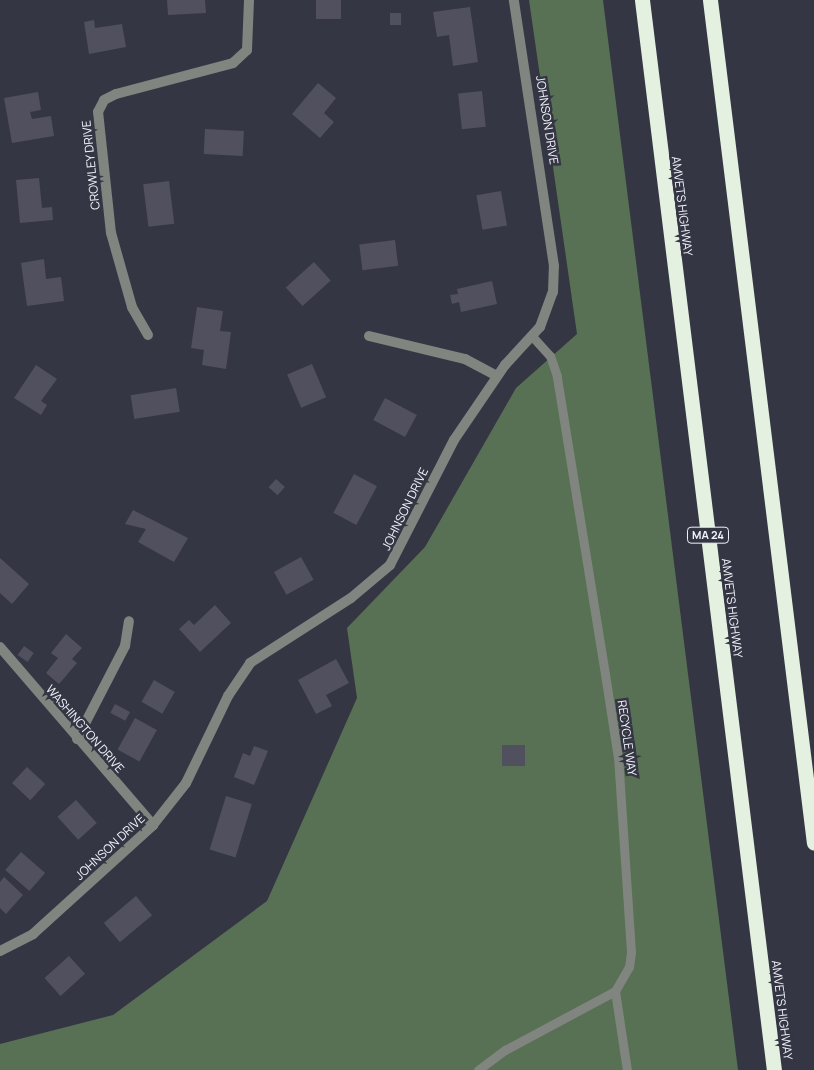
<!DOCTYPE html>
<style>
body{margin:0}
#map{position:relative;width:814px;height:1070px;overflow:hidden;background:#353644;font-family:Manrope,sans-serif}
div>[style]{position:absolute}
.forest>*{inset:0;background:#587053}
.building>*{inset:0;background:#50505f;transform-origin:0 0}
.lane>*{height:9px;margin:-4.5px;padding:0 4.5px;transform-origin:4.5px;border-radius:4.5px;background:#80857f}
.street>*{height:10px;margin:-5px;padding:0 5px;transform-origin:5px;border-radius:5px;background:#80857f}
.highway>*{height:15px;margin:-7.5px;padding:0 7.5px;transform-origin:7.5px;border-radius:7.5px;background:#e4f1e1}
span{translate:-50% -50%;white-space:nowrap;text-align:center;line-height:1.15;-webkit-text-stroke:5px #353644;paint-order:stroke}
.shield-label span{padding:1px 4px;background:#353644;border:1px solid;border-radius:4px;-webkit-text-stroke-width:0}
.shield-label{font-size:11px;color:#f3f3fc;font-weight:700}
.street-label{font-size:12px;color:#f3f3fc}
</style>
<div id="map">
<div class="forest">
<div style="clip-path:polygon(529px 0,603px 0,738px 1070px,0 1070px,0 1044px,113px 1015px,267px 901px,357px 698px,347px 628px,425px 547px,516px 388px,577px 334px)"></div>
</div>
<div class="building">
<div style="clip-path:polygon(167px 0,205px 0,206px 13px,168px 15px)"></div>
<div style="left:316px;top:0;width:25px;height:19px"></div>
<div style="clip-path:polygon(470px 7px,478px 62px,453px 66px,449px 35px,437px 37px,433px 12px)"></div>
<div style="left:390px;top:13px;width:11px;height:12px"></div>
<div style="clip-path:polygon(94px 20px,95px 28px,122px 24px,126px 47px,89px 54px,84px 22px)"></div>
<div style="clip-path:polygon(318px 83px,336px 98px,324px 113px,334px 122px,320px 138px,292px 114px)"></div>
<div style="left:482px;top:91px;width:36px;height:24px;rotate:84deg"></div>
<div style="clip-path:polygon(38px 92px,41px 110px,30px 112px,32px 119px,51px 116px,54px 136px,12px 143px,4px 98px)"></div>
<div style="left:205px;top:129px;width:39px;height:25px;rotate:3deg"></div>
<div style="clip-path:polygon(39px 178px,42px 208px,52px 207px,53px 220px,20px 223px,16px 180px)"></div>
<div style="left:169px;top:181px;width:43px;height:26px;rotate:83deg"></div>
<div style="left:501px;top:191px;width:35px;height:25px;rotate:80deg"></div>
<div style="left:395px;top:240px;width:26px;height:36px;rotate:83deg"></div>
<div style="clip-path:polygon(44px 259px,46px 279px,61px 277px,64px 301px,27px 306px,21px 263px)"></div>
<div style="left:314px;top:262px;width:25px;height:38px;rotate:48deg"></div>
<div style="clip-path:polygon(492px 281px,497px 304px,461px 312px,459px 302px,452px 304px,450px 295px,458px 294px,457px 289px)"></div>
<div style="clip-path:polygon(197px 307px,223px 311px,220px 331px,231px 332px,226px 369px,202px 365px,204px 350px,191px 348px)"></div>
<div style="left:312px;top:364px;width:36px;height:27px;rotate:67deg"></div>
<div style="clip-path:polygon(36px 365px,57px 379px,41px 401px,47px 405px,41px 415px,14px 398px)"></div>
<div style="left:176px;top:388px;width:24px;height:46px;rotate:81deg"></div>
<div style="left:385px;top:398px;width:36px;height:25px;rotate:28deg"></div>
<div style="left:354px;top:474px;width:26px;height:44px;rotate:28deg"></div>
<div style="left:276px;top:479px;width:12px;height:11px;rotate:42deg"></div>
<div style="clip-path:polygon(133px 510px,188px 538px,174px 562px,138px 542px,146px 529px,125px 524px)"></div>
<div style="left:301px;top:557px;width:26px;height:31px;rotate:61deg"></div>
<div style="clip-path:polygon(0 558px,29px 584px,12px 604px,0 593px)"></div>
<div style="clip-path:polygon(215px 605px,231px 623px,200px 652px,179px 629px,189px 620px,194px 625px)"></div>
<div style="clip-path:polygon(66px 634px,82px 648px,72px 659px,77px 663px,59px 684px,46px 673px,58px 658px,51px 653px)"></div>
<div style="left:24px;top:646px;width:12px;height:11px;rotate:35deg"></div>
<div style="clip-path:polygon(336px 659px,349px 683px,326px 695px,332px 706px,316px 714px,298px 680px)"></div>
<div style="left:154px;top:680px;width:24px;height:25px;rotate:30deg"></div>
<div style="left:115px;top:704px;width:17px;height:10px;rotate:28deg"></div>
<div style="left:135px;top:718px;width:25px;height:36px;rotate:29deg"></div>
<div style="left:502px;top:745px;width:23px;height:21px"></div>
<div style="clip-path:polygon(254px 746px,268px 751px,254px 785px,234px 777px,243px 753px,250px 756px)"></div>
<div style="left:27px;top:767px;width:25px;height:22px;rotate:43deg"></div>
<div style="left:226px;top:796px;width:27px;height:56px;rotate:17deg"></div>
<div style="left:76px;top:800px;width:31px;height:25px;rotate:48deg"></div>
<div style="left:21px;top:852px;width:32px;height:24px;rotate:41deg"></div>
<div style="clip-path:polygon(4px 877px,23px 895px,6px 914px,0 908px,0 882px)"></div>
<div style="left:136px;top:896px;width:25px;height:42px;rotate:50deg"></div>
<div style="left:69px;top:956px;width:24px;height:33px;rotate:48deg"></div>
</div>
<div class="lane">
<div style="left:615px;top:991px;width:80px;rotate:81.4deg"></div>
<div style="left:478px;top:1070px;width:34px;rotate:-37deg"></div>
<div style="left:505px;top:1050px;width:125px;rotate:-28.2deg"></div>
<div style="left:615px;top:991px;width:28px;rotate:-60deg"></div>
<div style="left:629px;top:967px;width:15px;rotate:-82deg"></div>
<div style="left:631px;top:952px;width:194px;rotate:-93.8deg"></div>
<div style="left:618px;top:758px;width:85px;rotate:-98.8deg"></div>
<div style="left:605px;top:674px;width:302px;rotate:-99.2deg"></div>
<div style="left:557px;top:376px;width:21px;rotate:-109deg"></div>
<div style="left:550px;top:356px;width:25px;rotate:-132deg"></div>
</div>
<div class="street">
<div style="left:148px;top:335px;width:32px;rotate:-120deg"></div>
<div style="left:132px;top:307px;width:77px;rotate:-105.8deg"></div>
<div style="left:111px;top:233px;width:122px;rotate:-96.1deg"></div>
<div style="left:98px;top:112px;width:13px;rotate:-63deg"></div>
<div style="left:104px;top:100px;width:13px;rotate:-27deg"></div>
<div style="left:116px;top:94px;width:121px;rotate:-14.8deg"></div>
<div style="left:233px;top:63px;width:19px;rotate:-43deg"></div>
<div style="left:247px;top:50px;width:50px;rotate:-87.7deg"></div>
<div style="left:369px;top:336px;width:99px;rotate:13.5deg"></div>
<div style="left:465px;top:359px;width:36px;rotate:28deg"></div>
<div style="left:0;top:647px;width:235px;rotate:49.3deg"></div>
<div style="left:77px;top:739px;width:105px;rotate:-62.7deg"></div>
<div style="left:125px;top:646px;width:25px;rotate:-81deg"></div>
<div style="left:0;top:951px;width:37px;rotate:-27deg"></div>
<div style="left:33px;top:934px;width:162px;rotate:-42.2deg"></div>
<div style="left:153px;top:825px;width:53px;rotate:-51.8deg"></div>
<div style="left:186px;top:783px;width:97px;rotate:-64.2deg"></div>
<div style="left:228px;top:696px;width:40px;rotate:-56deg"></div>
<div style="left:250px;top:663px;width:120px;rotate:-32.8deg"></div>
<div style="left:351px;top:598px;width:51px;rotate:-40.2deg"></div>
<div style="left:390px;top:565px;width:140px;rotate:-62.9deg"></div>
<div style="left:454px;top:440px;width:91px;rotate:-55.8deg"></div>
<div style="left:505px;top:365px;width:52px;rotate:-47.4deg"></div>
<div style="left:540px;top:327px;width:37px;rotate:-70deg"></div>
<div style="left:553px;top:292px;width:26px;rotate:-88deg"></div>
<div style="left:554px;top:266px;width:269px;rotate:-98.6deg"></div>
</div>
<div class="highway">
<div style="left:642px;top:0;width:1078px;rotate:82.97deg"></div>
<div style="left:710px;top:0;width:849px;rotate:82.97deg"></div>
</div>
<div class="shield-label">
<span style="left:708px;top:535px">MA 24</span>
</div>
<div class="street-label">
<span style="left:547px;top:120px;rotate:81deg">JOHNSON DRIVE</span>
<span style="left:91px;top:165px;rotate:-96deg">CROWLEY DRIVE</span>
<span style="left:682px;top:206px;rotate:83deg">AMVETS HIGHWAY</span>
<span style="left:405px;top:509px;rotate:-64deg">JOHNSON DRIVE</span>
<span style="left:732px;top:608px;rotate:83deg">AMVETS HIGHWAY</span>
<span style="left:85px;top:729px;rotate:49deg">WASHINGTON DRIVE</span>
<span style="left:627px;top:738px;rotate:82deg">RECYCLE WAY</span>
<span style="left:110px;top:847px;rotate:-43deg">JOHNSON DRIVE</span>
<span style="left:782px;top:1010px;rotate:83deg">AMVETS HIGHWAY</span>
</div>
</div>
